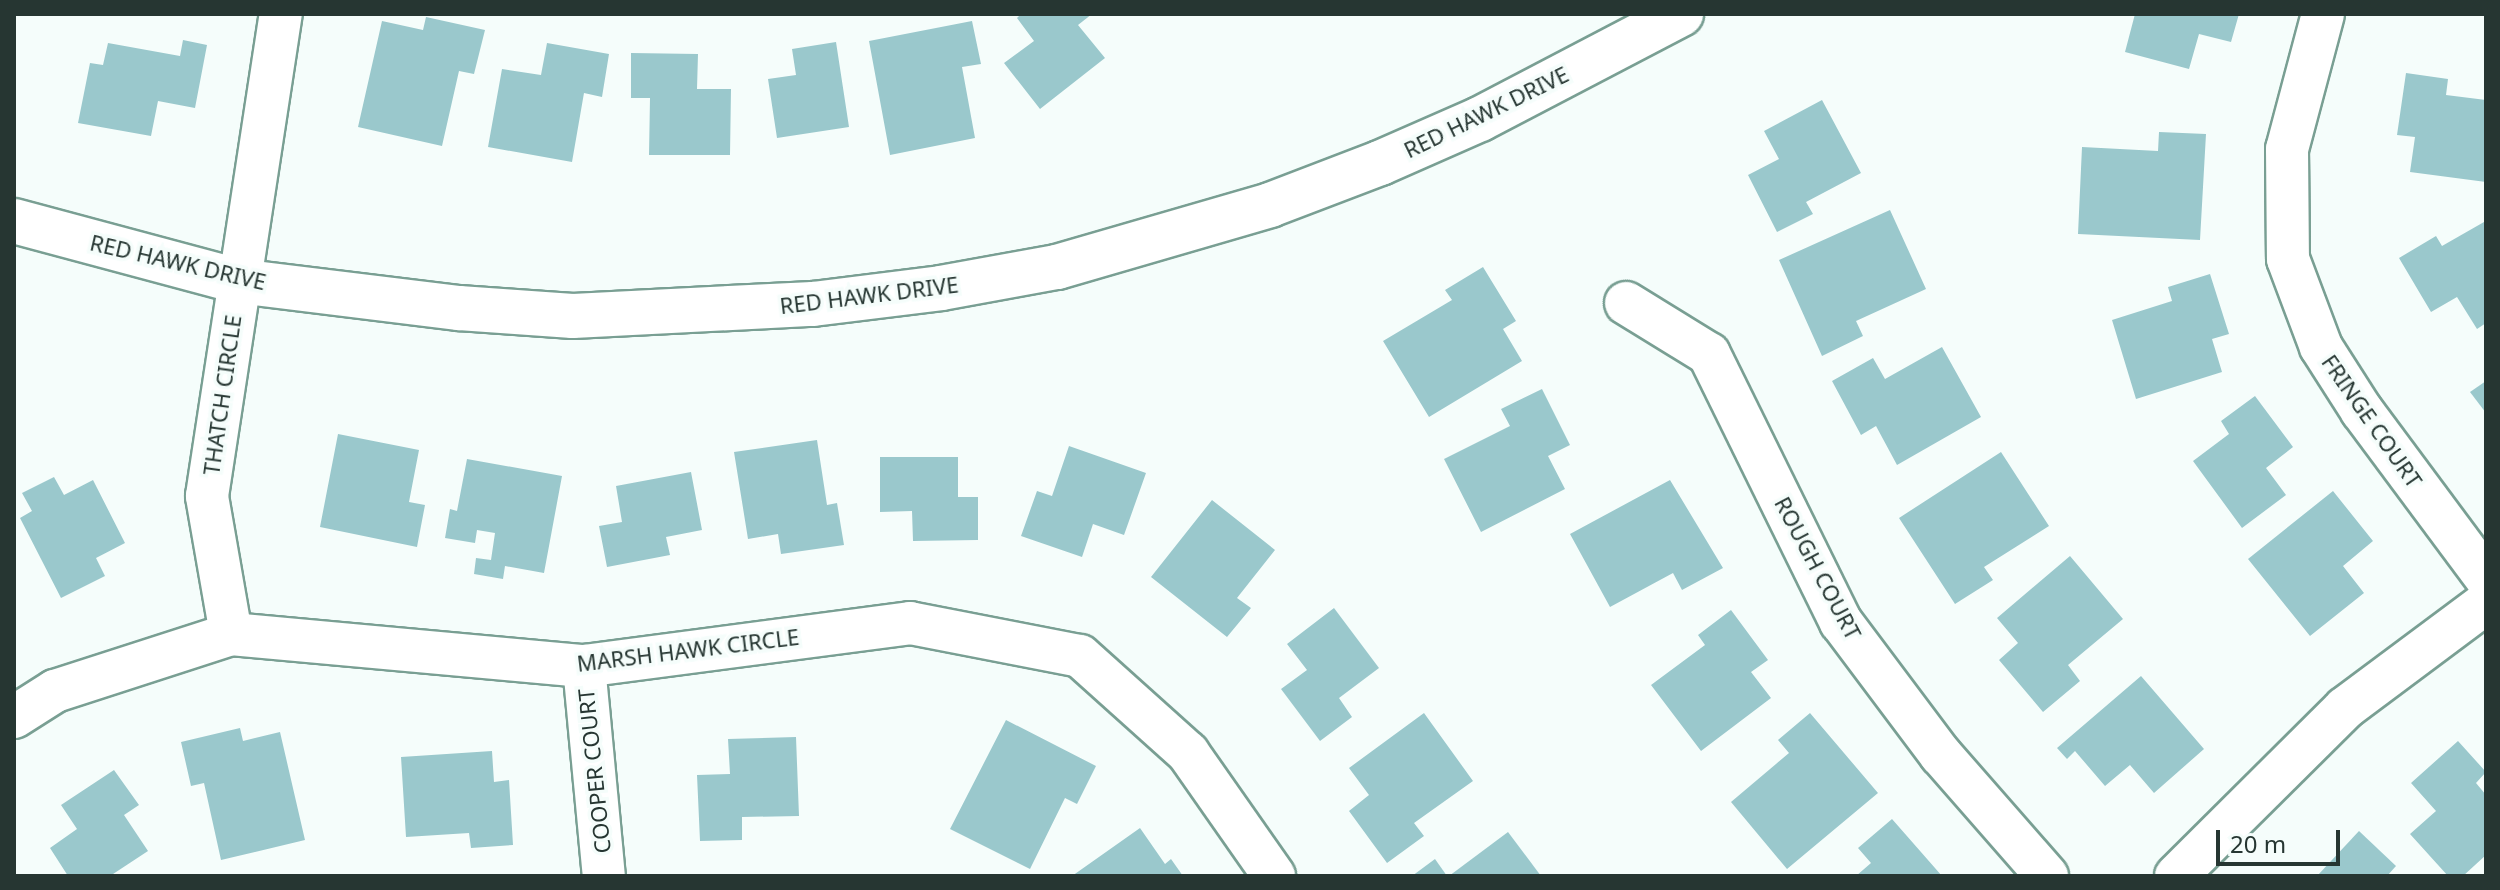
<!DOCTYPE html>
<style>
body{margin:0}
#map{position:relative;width:2500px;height:890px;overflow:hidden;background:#f5fdfb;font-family:"Noto Sans",sans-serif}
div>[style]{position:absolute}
.building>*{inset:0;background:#9ac8cc}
.roads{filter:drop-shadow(2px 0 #799f93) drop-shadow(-2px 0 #799f93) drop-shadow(0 2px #799f93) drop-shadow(0 -2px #799f93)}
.minor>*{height:42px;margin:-21px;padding:0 21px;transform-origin:21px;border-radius:21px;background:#fff}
.tertiary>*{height:44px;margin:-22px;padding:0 22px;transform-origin:22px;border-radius:22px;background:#fff}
span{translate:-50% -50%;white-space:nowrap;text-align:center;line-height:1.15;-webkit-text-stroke:7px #f5fdfb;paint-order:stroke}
.street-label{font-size:22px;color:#263632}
.frame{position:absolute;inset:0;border:16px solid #263632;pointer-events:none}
.scale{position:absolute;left:2216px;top:830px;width:124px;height:36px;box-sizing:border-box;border:4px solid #263632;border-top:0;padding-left:10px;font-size:24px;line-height:28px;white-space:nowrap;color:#263632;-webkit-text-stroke:6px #f5fdfb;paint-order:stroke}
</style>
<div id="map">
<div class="building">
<div style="clip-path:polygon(1021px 14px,1092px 14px,1078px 25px,1105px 58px,1040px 109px,1004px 63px,1034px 41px,1017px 18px)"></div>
<div style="clip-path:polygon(2135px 14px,2239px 14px,2231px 42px,2199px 34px,2189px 69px,2125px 52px)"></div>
<div style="clip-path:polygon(426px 17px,485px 30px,474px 74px,459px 71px,442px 146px,358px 127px,382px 21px,423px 30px)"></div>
<div style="clip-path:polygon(972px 21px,981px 64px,962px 67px,975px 138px,890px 155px,869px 41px)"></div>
<div style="clip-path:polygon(183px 40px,207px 45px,195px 108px,158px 101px,151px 136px,78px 123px,90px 63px,103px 65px,108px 43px,180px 56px)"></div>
<div style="clip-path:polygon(836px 42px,849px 127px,777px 138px,768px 79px,796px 75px,792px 49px)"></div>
<div style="clip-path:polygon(547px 43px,609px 54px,602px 97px,584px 93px,572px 162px,488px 147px,502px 69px,541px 75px)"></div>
<div style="clip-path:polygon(631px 53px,698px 54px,697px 89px,731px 89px,730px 155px,649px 155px,650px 98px,631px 98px)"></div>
<div style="clip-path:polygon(2406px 73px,2448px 79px,2446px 95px,2486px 100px,2486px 182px,2410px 172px,2415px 137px,2397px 135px)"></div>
<div style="clip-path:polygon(1822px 100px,1861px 173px,1806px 202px,1813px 214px,1777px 232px,1748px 175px,1779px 159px,1764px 131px)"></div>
<div style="clip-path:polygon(2159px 132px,2206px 134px,2200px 240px,2078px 234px,2082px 147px,2158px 151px)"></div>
<div style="clip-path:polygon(1890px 210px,1926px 289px,1856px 321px,1863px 336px,1822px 356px,1779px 260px)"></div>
<div style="clip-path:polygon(2484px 222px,2486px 323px,2477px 329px,2457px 297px,2431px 312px,2399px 258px,2436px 236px,2442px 246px)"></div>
<div style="clip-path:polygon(1483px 267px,1516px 321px,1503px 329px,1522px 361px,1429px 417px,1383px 341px,1452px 300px,1445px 290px)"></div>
<div style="clip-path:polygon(2210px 274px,2229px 334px,2212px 339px,2222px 372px,2136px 399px,2112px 320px,2172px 301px,2168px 287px)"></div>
<div style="clip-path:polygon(1942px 347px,1981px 417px,1897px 465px,1876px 426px,1861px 435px,1832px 381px,1873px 358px,1885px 379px)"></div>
<div style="clip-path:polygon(2486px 381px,2486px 413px,2470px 392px)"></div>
<div style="clip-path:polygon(1542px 389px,1570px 445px,1548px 456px,1565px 489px,1481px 532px,1444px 459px,1510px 426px,1501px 409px)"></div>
<div style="clip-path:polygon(2255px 396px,2293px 447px,2266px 468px,2286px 495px,2242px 528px,2193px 461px,2229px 434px,2221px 421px)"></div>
<div style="clip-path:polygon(338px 434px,419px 450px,409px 502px,425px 505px,417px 547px,320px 527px)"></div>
<div style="clip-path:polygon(817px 440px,827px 505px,837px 503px,844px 545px,781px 554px,778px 534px,748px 539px,734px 452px)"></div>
<div style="clip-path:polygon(1069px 446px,1146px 473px,1124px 535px,1093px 524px,1082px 557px,1021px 536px,1037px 491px,1052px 496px)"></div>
<div style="clip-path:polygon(2001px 452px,2049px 526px,1984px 567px,1993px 580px,1955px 604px,1899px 518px)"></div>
<div style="clip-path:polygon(880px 457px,958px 457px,958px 497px,978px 497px,978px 540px,913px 541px,912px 511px,880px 512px)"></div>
<div style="clip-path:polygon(467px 459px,562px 476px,544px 573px,505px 566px,503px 579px,474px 574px,476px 558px,491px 560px,495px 533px,477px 530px,475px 543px,445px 538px,450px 509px,457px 511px)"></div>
<div style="clip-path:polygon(691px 472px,702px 530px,666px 537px,670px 555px,607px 567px,599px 526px,622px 522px,616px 486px)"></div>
<div style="clip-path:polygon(54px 477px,64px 495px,93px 480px,125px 543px,96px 558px,105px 576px,61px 598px,20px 518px,32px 511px,22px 493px)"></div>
<div style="clip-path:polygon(1670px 480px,1723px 568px,1682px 590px,1673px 573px,1610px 607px,1570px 534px)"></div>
<div style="clip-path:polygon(2333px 491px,2373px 541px,2343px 566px,2364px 593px,2310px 636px,2248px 559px)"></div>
<div style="clip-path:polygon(1212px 500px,1275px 550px,1237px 598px,1251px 608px,1227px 637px,1151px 577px)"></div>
<div style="clip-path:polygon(2070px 556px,2123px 619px,2068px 665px,2080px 681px,2043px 712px,1999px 660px,2018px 643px,1997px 618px)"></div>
<div style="clip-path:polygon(1334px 608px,1379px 668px,1339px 698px,1352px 717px,1320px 741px,1281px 689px,1307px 670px,1287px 644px)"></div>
<div style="clip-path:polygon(1731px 610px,1768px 660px,1751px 672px,1771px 698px,1701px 751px,1651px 685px,1705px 645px,1698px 635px)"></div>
<div style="clip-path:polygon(2141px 676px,2204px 749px,2154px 793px,2130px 765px,2105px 786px,2075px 751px,2067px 759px,2057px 748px)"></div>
<div style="clip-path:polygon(1424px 713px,1473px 781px,1414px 823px,1424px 836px,1387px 863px,1349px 811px,1369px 795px,1349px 768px)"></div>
<div style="clip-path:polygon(1810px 713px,1878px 793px,1787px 869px,1731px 802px,1789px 753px,1778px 740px)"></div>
<div style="clip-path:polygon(1006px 720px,1096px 766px,1077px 804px,1065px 798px,1030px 869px,950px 829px)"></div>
<div style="clip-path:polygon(240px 728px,243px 741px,280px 732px,305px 840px,221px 860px,204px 783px,191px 786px,181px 742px)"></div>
<div style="clip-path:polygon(796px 737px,799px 816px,742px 817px,742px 840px,700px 841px,697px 775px,730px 774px,728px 739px)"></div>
<div style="clip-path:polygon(2458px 741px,2486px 772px,2476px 783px,2486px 795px,2486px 855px,2463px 876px,2448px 876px,2410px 834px,2436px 811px,2411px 783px)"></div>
<div style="clip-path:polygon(492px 751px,494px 782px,509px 780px,513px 845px,471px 848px,469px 833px,406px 837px,401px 757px)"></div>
<div style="clip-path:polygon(114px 770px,139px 805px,124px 815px,148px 851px,110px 876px,68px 876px,50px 848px,77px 829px,61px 805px)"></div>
<div style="clip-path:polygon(1892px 819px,1942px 876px,1856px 876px,1871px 863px,1858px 848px)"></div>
<div style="clip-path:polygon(1140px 828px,1165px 864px,1171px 859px,1183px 876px,1072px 876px)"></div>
<div style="clip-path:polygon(2359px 831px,2396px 866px,2387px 876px,2317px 876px)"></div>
<div style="clip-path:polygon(1508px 832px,1541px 876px,1449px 876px)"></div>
<div style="clip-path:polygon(1435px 859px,1447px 876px,1412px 876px)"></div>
</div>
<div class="roads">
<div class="minor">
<div style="left:2323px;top:14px;width:140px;rotate:104.9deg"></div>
<div style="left:2287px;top:149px;width:110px;rotate:89.5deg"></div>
<div style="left:2288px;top:259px;width:94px;rotate:69.4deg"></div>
<div style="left:2321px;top:347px;width:76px;rotate:57.4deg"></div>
<div style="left:2362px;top:411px;width:208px;rotate:53.4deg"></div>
<div style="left:1626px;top:303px;width:97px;rotate:31.6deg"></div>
<div style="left:1709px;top:354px;width:299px;rotate:63.8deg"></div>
<div style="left:1841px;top:622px;width:166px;rotate:53.1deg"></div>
<div style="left:1941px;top:755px;width:161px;rotate:48.8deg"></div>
<div style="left:231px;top:634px;width:140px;rotate:-99.9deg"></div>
<div style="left:207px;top:496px;width:488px;rotate:-81.3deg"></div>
<div style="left:584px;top:666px;width:211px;rotate:84.6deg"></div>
<div style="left:14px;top:717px;width:49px;rotate:-32.4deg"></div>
<div style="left:55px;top:691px;width:185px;rotate:-17.9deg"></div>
<div style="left:231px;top:634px;width:354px;rotate:5.2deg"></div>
<div style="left:584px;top:666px;width:329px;rotate:-7.5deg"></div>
<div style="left:910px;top:623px;width:173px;rotate:11deg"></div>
<div style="left:1080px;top:656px;width:145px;rotate:41.9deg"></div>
<div style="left:1188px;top:753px;width:150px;rotate:55deg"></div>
<div style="left:2176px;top:876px;width:238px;rotate:-44.8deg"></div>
<div style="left:2345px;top:708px;width:176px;rotate:-36.7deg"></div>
</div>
<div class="tertiary">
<div style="left:14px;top:221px;width:232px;rotate:15deg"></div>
<div style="left:238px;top:281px;width:223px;rotate:7deg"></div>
<div style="left:459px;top:308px;width:114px;rotate:4deg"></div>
<div style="left:573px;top:316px;width:240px;rotate:-2.9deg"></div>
<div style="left:813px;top:304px;width:129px;rotate:-7.1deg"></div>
<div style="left:941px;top:288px;width:118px;rotate:-10.3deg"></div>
<div style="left:1057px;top:267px;width:222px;rotate:-16.2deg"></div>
<div style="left:1270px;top:205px;width:118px;rotate:-20.9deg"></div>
<div style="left:1380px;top:163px;width:109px;rotate:-23.7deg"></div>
<div style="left:1480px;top:119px;width:227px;rotate:-27.6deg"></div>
</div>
</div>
<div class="street-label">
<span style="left:1486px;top:112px;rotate:-26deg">RED HAWK DRIVE</span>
<span style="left:178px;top:262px;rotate:13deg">RED HAWK DRIVE</span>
<span style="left:869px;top:295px;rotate:-7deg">RED HAWK DRIVE</span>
<span style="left:222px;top:395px;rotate:-82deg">THATCH CIRCLE</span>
<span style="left:2372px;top:421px;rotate:55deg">FRINGE COURT</span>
<span style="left:1818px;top:568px;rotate:62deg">ROUGH COURT</span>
<span style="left:688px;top:650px;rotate:-7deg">MARSH HAWK CIRCLE</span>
<span style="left:594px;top:771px;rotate:-96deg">COOPER COURT</span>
</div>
<div class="frame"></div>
<div class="scale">20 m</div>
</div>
